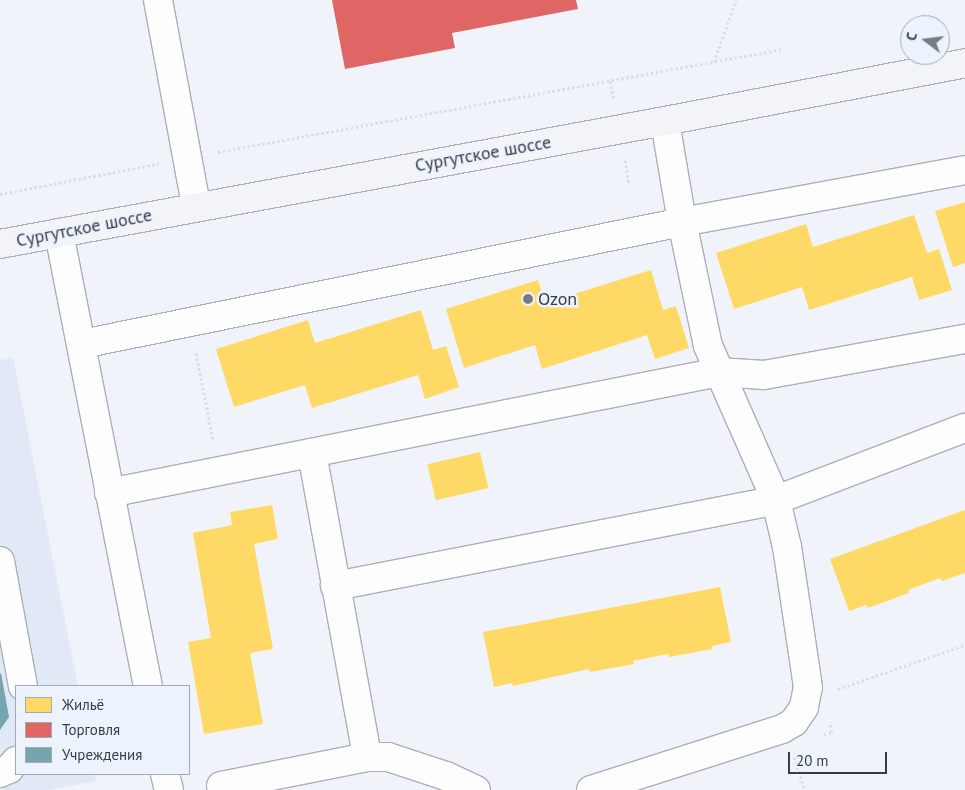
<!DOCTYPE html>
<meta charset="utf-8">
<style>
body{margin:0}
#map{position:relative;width:965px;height:790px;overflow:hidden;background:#f0f4fa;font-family:"PT Sans",sans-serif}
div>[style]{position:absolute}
.built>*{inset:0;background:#e1e9f6}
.homes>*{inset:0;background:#ffd966;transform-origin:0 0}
.shops>*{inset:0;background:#e06666}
.public>*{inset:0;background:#76a5af}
.path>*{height:3px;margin-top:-1.5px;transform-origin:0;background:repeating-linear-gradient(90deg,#dcdee0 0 2.5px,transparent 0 5px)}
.roads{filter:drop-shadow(1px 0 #abafb6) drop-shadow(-1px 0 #abafb6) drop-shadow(0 1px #abafb6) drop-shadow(0 -1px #abafb6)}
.minor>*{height:28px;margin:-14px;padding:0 14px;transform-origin:14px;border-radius:14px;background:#fdfdfe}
.major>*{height:28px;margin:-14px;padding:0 14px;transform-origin:14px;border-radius:14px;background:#f2f4f8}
.dots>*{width:14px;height:14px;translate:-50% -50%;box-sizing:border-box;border:2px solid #edf3fd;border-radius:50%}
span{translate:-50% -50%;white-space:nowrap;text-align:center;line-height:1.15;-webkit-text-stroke:5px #edf3fd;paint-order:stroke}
.street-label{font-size:18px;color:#373d46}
.poi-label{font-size:18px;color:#373d46}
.left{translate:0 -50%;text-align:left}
.legend{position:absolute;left:15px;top:685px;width:175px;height:90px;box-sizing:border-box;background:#edf3fd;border:1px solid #a4aab4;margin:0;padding:6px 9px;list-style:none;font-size:15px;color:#373d46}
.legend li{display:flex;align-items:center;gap:10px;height:25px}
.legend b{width:25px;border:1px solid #a4aab4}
.north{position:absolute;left:900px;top:15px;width:50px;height:50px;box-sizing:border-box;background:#edf3fd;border:1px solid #a4aab4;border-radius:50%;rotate:285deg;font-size:14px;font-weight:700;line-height:20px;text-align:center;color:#373d46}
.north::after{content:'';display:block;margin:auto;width:18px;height:22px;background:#787d85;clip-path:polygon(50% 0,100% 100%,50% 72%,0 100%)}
.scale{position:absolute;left:788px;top:752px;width:99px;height:22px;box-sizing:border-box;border:2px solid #373d46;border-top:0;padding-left:6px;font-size:15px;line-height:18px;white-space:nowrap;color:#373d46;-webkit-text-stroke:4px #edf3fd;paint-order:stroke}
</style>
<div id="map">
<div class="built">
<div style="clip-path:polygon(13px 358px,78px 686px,16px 686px,16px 774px,95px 774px,96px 781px,48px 790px,0 790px,0 360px)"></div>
</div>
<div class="homes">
<div style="clip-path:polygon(965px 202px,965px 263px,953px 267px,935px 211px)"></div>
<div style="clip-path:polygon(914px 215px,927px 253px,939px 249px,952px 290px,919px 300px,912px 277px,809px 310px,802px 287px,734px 309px,716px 253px,806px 224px,813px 247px)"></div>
<div style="clip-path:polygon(651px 270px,663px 310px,676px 306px,689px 348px,655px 359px,647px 335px,542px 369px,535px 345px,464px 368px,446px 309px,538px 280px,545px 303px)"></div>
<div style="clip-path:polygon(421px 310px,433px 350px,446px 346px,459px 387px,425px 399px,418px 375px,312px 408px,305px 385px,234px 407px,216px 349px,308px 320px,315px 343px)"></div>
<div style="left:480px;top:452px;width:37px;height:54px;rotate:77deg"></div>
<div style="clip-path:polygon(272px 505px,278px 539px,254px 544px,273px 649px,250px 653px,263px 724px,204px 734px,188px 642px,211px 638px,193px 533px,232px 525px,230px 512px)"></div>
<div style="clip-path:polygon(965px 510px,965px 573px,942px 581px,940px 578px,908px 590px,909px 593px,868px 608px,866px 605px,849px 611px,830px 559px)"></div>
<div style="clip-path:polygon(720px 587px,731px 642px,712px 646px,713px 649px,669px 657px,668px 654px,633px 661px,634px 664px,590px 672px,589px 669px,513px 686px,512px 683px,494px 687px,483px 632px)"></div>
</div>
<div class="shops">
<div style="clip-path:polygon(332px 0,576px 0,578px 9px,452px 33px,455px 48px,345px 69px)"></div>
</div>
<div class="public">
<div style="clip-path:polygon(1px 673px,9px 717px,0 730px,0 674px)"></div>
</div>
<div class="path">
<div style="left:714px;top:62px;width:66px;rotate:-70.5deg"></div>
<div style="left:610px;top:81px;width:19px;rotate:78deg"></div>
<div style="left:218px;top:152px;width:574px;rotate:-10.33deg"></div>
<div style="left:625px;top:160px;width:24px;rotate:81deg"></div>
<div style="left:0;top:194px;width:161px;rotate:-10.8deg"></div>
<div style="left:196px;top:353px;width:89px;rotate:78.9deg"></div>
<div style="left:838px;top:689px;width:134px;rotate:-19.1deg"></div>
<div style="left:824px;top:735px;width:9px;rotate:-21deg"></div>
<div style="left:832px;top:732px;width:9px;rotate:-103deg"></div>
<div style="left:794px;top:757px;width:35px;rotate:72deg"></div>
</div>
<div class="roads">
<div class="minor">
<div style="left:158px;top:0;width:209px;rotate:79.5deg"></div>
<div style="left:59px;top:233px;width:462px;rotate:78.9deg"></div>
<div style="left:82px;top:344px;width:612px;rotate:-11.49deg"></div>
<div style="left:682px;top:222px;width:288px;rotate:-10.4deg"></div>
<div style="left:312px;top:453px;width:309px;rotate:79.7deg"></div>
<div style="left:109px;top:493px;width:622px;rotate:-11.22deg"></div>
<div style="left:719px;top:372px;width:45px;rotate:3.8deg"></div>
<div style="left:764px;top:375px;width:204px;rotate:-10.2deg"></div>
<div style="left:0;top:561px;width:127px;rotate:79.6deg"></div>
<div style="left:335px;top:586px;width:449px;rotate:-11deg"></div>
<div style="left:776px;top:500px;width:202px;rotate:-20.9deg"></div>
<div style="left:0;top:773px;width:10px;rotate:-24deg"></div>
<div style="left:9px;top:769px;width:11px;rotate:-49deg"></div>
<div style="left:165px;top:774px;width:16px;rotate:76deg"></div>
<div style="left:221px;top:786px;width:149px;rotate:-11.2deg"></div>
<div style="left:367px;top:757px;width:21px"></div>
<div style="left:388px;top:757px;width:61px;rotate:18.1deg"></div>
<div style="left:446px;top:776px;width:33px;rotate:25deg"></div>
<div style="left:591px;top:790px;width:201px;rotate:-17.7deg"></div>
<div style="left:782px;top:729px;width:14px;rotate:-30deg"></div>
<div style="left:794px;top:722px;width:18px;rotate:-56deg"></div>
<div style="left:804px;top:707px;width:20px;rotate:-79deg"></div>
<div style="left:808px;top:687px;width:142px;rotate:-98.5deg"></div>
<div style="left:787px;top:547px;width:48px;rotate:-103.2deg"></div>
<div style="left:776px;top:500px;width:168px;rotate:-113.8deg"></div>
<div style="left:708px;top:346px;width:127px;rotate:-101.8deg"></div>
<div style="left:682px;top:222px;width:102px;rotate:-99.6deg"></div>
</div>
<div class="major">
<div style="left:0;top:244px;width:676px;rotate:-10.48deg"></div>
<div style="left:665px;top:121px;width:306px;rotate:-10.9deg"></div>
</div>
</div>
<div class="dots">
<div style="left:528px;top:299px;background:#787d85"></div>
</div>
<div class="street-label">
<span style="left:483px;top:154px;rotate:-10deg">Сургутское шоссе</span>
<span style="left:84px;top:228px;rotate:-11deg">Сургутское шоссе</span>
</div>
<div class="poi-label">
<span class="left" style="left:538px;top:299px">Ozon</span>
</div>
<ul class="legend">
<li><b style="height:14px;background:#ffd966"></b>Жильё</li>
<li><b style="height:14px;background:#e06666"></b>Торговля</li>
<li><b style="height:14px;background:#76a5af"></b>Учреждения</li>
</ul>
<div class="north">С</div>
<div class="scale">20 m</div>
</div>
